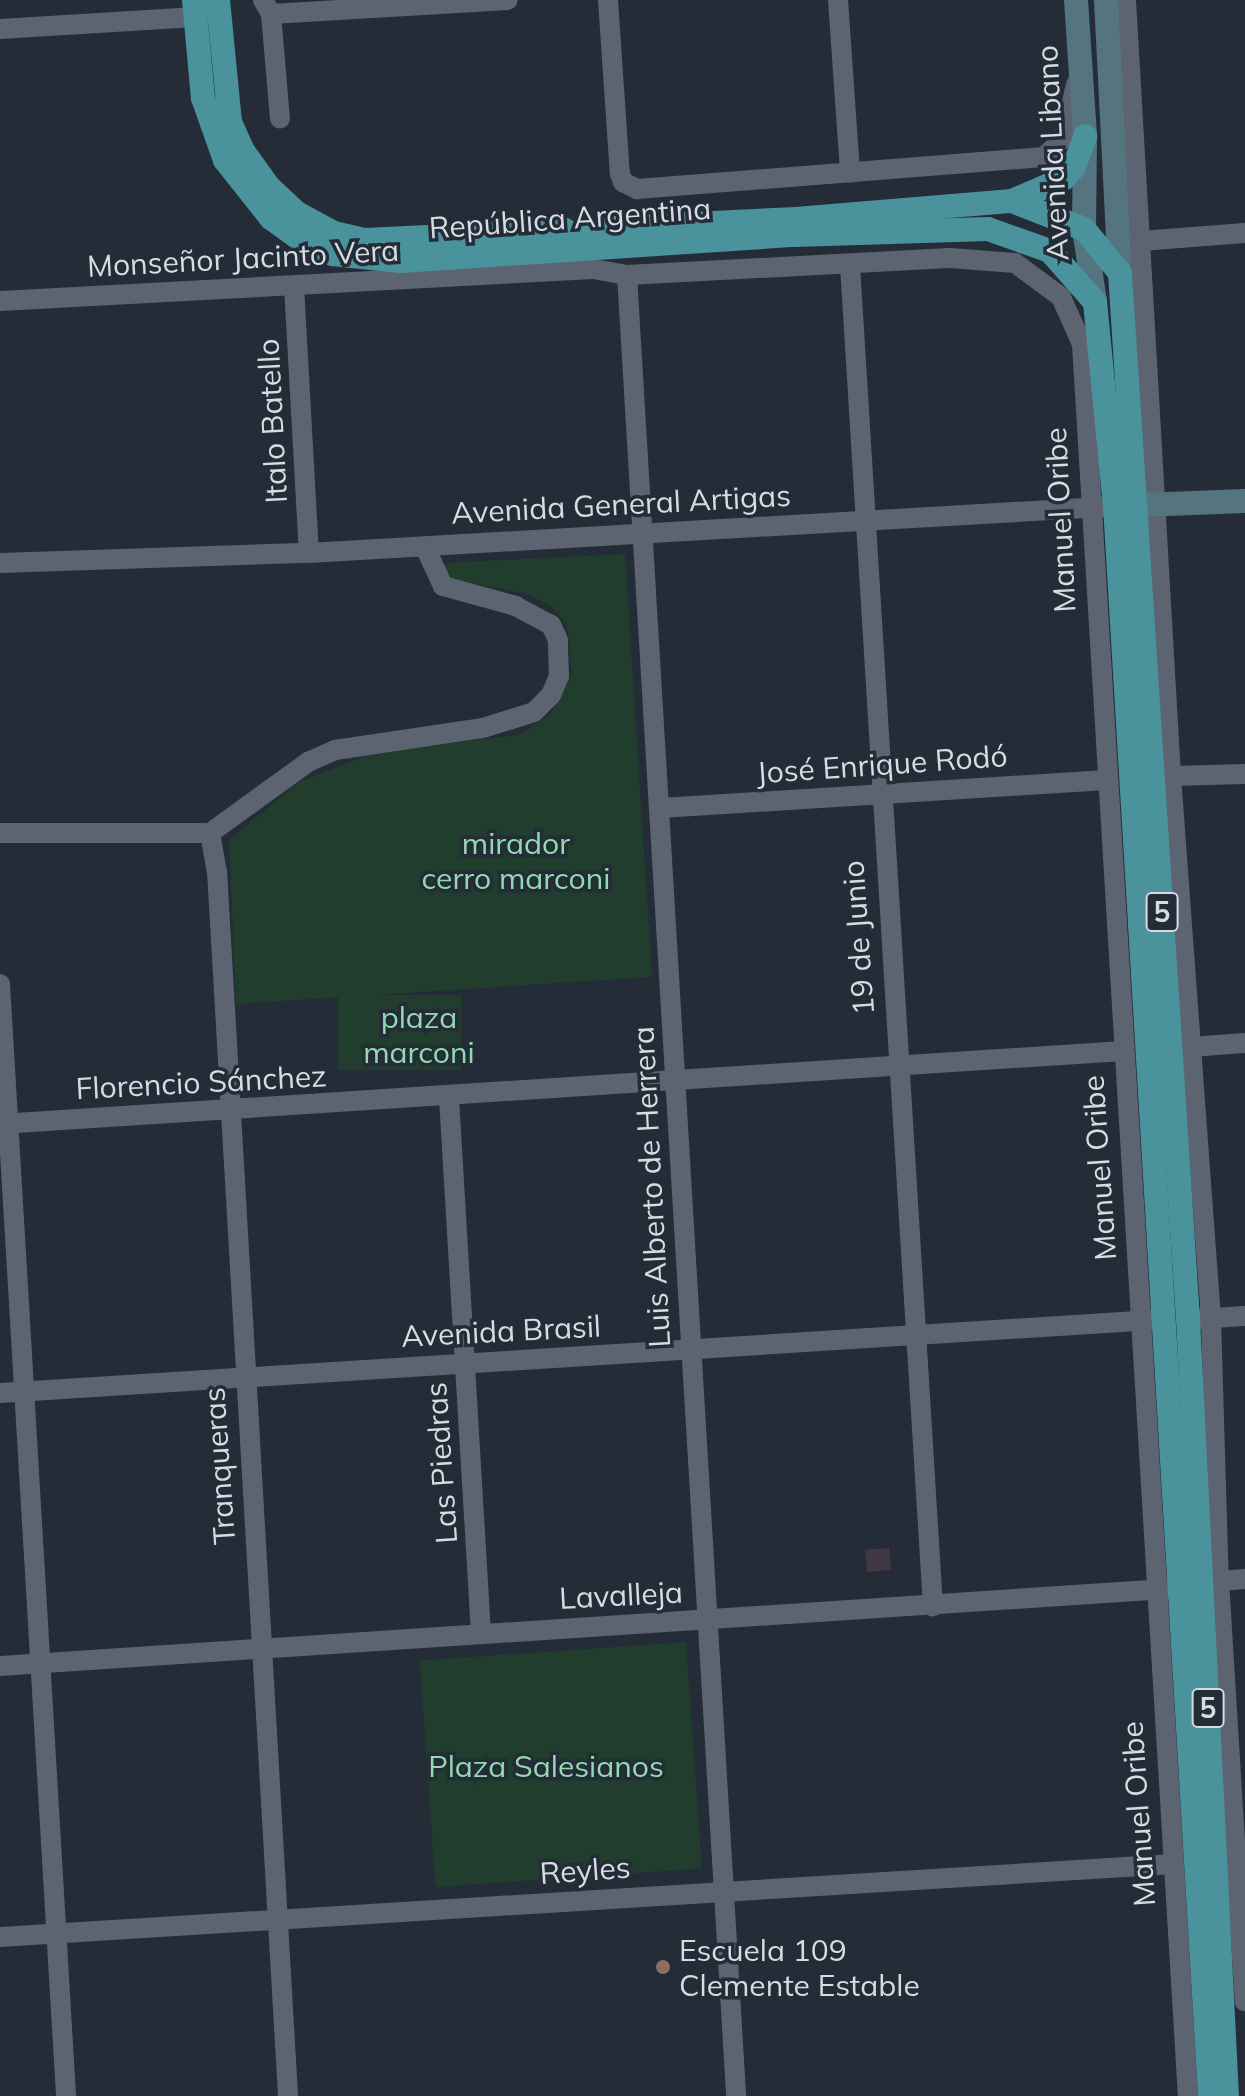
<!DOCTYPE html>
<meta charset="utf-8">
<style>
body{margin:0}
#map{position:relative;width:1245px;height:2096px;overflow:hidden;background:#242c37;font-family:Mulish,sans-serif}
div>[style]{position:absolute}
.green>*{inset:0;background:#213d2d;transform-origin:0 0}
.building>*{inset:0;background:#413843;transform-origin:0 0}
.minor>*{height:20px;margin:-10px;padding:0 10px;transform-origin:10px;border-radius:10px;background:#5b6470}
.secondary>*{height:24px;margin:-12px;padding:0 12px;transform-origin:12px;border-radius:12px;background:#547580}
.trunk>*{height:24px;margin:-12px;padding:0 12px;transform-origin:12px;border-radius:12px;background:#4a929c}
.dots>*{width:22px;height:22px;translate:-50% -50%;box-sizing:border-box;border:4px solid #242c37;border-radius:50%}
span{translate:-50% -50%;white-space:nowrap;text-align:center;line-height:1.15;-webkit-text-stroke:7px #242c37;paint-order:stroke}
.shield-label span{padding:2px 6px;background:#242c37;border:2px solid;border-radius:6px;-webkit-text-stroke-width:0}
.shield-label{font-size:28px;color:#d7dce3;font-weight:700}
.street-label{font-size:30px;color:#d7dce3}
.park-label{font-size:30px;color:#91dbaf}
.poi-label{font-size:30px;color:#d7dce3}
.left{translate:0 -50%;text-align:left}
</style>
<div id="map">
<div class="green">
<div style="clip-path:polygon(625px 554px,652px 977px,236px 1004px,229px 840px,299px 782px,375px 752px,519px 735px,550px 715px,572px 675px,567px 624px,551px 606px,528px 594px,451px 579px,440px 563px)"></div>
<div style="left:461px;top:995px;width:75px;height:123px;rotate:90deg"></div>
<div style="left:686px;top:1642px;width:227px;height:267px;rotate:86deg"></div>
</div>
<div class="building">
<div style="left:889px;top:1548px;width:22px;height:24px;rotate:85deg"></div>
</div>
<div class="minor">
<div style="left:263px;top:0;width:16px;rotate:60deg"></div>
<div style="left:271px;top:14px;width:105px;rotate:85.1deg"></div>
<div style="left:608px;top:0;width:174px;rotate:86.1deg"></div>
<div style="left:620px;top:174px;width:9px;rotate:69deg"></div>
<div style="left:623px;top:182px;width:16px;rotate:27deg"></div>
<div style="left:637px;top:189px;width:408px;rotate:-4.5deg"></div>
<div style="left:1044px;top:157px;width:28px;rotate:-44deg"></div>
<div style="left:1064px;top:138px;width:55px;rotate:-77.5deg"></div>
<div style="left:838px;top:0;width:173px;rotate:86deg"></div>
<div style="left:1126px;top:0;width:777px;rotate:86.68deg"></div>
<div style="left:1171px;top:776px;width:543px;rotate:85.78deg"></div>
<div style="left:1211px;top:1318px;width:262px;rotate:88.3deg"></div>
<div style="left:1219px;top:1580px;width:422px;rotate:86.5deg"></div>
<div style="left:271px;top:14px;width:237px;rotate:-3.4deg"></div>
<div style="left:0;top:29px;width:196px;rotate:-3.5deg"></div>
<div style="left:196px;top:17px;width:15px;rotate:-48deg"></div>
<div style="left:1141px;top:241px;width:104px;rotate:-4.4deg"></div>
<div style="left:850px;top:265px;width:1344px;rotate:86.46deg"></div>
<div style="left:627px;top:275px;width:1824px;rotate:86.57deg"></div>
<div style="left:294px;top:286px;width:267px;rotate:86.8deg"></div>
<div style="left:0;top:301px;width:594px;rotate:-3.09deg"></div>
<div style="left:593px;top:269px;width:35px;rotate:10deg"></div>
<div style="left:627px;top:275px;width:323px;rotate:-3deg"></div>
<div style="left:950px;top:258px;width:65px;rotate:4.4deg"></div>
<div style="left:1015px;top:263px;width:57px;rotate:36.5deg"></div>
<div style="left:1061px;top:297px;width:51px;rotate:65.9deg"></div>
<div style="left:1082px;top:344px;width:1755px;rotate:86.54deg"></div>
<div style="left:0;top:563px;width:309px;rotate:-1.9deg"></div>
<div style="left:309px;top:553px;width:795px;rotate:-3.32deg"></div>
<div style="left:1171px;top:776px;width:74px;rotate:-1.5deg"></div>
<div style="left:661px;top:808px;width:446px;rotate:-3.6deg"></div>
<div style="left:0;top:833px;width:210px"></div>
<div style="left:210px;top:833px;width:121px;rotate:-35.9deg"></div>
<div style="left:308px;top:762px;width:30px;rotate:-24deg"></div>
<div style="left:335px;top:750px;width:150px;rotate:-8.5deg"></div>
<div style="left:483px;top:728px;width:53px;rotate:-17.4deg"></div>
<div style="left:534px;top:712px;width:24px;rotate:-45deg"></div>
<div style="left:551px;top:695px;width:21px;rotate:-67deg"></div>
<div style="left:559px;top:676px;width:36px;rotate:-92deg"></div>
<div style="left:558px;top:640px;width:17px;rotate:-115deg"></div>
<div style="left:551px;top:625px;width:40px;rotate:-152deg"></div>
<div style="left:516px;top:606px;width:76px;rotate:-164.7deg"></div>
<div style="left:443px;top:586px;width:43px;rotate:-114.8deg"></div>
<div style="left:210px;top:833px;width:39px;rotate:80deg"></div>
<div style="left:217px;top:871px;width:1227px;rotate:86.68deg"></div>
<div style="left:0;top:984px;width:1114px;rotate:86.6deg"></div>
<div style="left:1190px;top:1047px;width:55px;rotate:-4.2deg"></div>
<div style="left:449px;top:1098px;width:536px;rotate:86.58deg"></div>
<div style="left:0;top:1124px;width:1126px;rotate:-3.72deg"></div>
<div style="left:1197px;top:1319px;width:48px;rotate:-3.6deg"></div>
<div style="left:0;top:1393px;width:1155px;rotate:-3.62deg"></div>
<div style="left:1209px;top:1582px;width:36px;rotate:-5deg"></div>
<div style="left:0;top:1666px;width:1168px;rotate:-3.78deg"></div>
<div style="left:0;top:1937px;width:1176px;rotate:-3.56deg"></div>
</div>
<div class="secondary">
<div style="left:1076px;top:0;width:136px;rotate:86.2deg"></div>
<div style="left:1085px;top:136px;width:93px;rotate:90.6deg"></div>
<div style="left:1084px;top:229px;width:74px;rotate:81.4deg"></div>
<div style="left:1106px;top:0;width:273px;rotate:87.1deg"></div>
<div style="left:1116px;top:506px;width:129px;rotate:-2.2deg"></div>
</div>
<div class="trunk">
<div style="left:194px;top:0;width:98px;rotate:84.8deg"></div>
<div style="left:203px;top:98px;width:66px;rotate:70.5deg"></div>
<div style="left:225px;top:160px;width:74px;rotate:51.6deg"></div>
<div style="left:271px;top:218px;width:37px;rotate:36deg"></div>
<div style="left:301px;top:240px;width:35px;rotate:24deg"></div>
<div style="left:333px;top:254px;width:68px;rotate:5.9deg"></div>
<div style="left:401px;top:261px;width:394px;rotate:-3.8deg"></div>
<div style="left:794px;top:235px;width:194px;rotate:-1.8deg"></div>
<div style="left:988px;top:229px;width:66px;rotate:19.5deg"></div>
<div style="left:1050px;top:251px;width:68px;rotate:48.6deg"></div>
<div style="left:1095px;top:302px;width:205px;rotate:84.4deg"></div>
<div style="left:1115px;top:506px;width:1593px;rotate:86.58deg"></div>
<div style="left:218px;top:0;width:123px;rotate:84.4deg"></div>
<div style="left:230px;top:122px;width:32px;rotate:66deg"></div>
<div style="left:243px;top:151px;width:44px;rotate:54.2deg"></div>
<div style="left:269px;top:187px;width:38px;rotate:43deg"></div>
<div style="left:297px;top:213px;width:42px;rotate:28.4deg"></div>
<div style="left:334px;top:233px;width:32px;rotate:13deg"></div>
<div style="left:365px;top:240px;width:432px;rotate:-2.8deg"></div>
<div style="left:796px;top:219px;width:217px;rotate:-4.8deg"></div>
<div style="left:1012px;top:201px;width:77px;rotate:21.3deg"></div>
<div style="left:1084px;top:229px;width:57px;rotate:50.7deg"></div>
<div style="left:1120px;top:273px;width:1048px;rotate:86.28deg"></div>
<div style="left:1188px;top:1319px;width:778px;rotate:87.13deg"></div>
<div style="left:1012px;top:201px;width:56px;rotate:-23.3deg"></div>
<div style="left:1063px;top:179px;width:16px;rotate:-47deg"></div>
<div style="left:1074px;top:167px;width:33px;rotate:-70deg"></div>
</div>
<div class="dots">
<div style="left:663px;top:1967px;background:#8d6e63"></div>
</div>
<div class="shield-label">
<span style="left:1162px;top:912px">5</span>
<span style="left:1208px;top:1708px">5</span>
</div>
<div class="street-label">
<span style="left:1052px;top:153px;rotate:-93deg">Avenida Libano</span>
<span style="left:570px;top:218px;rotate:-4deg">República Argentina</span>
<span style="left:243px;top:258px;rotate:-3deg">Monseñor Jacinto Vera</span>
<span style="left:272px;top:421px;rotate:-93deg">Italo Batello</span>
<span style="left:621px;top:504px;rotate:-3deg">Avenida General Artigas</span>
<span style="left:1060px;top:520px;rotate:-93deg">Manuel Oribe</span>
<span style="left:882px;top:764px;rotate:-4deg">José Enrique Rodó</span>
<span style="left:858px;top:938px;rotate:-94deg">19 de Junio</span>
<span style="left:201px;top:1082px;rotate:-3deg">Florencio Sánchez</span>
<span style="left:1099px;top:1168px;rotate:-94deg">Manuel Oribe</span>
<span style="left:651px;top:1187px;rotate:-93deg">Luis Alberto de Herrera</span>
<span style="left:501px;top:1331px;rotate:-3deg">Avenida Brasil</span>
<span style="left:441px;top:1463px;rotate:-94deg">Las Piedras</span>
<span style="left:219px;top:1466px;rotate:-94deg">Tranqueras</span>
<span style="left:621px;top:1595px;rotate:-3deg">Lavalleja</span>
<span style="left:1138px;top:1814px;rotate:-94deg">Manuel Oribe</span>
<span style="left:585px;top:1870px;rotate:-4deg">Reyles</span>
</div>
<div class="park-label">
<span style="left:516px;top:860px">mirador<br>cerro marconi</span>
<span style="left:419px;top:1034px">plaza<br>marconi</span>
<span style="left:546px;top:1766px">Plaza Salesianos</span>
</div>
<div class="poi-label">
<span class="left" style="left:679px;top:1967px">Escuela 109<br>Clemente Estable</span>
</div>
</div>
